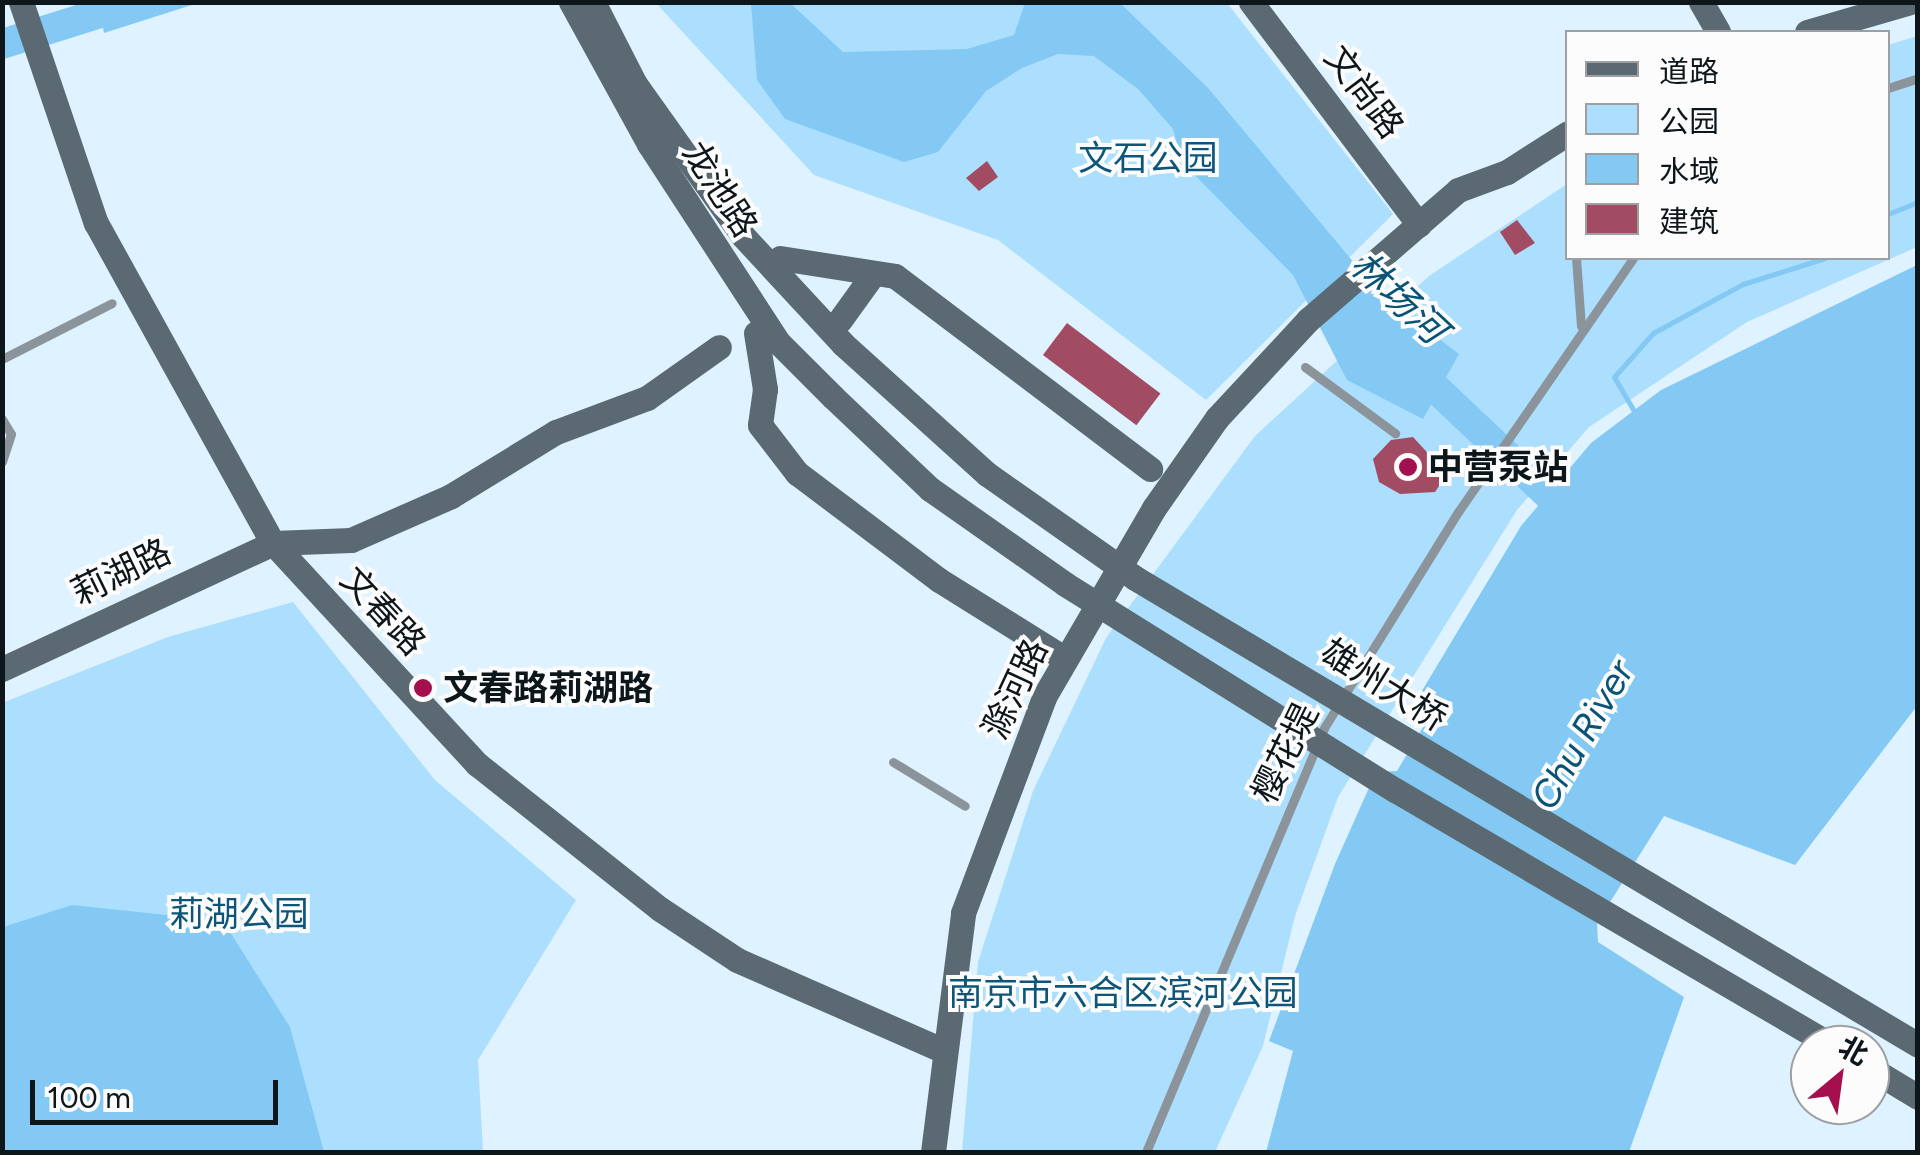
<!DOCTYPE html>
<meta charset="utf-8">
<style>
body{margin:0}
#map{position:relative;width:1920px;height:1155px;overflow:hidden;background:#dff2ff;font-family:Figtree,"Noto Sans SC",sans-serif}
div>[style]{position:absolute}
.green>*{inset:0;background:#acdefd}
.water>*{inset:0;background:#83c9f3}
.stream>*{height:5px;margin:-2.5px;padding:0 2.5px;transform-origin:2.5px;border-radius:2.5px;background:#83c9f3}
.river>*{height:30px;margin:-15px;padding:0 15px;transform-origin:15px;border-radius:15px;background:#83c9f3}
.building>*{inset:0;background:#a14c63;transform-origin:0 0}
.lane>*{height:9px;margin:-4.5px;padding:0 4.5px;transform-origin:4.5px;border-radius:4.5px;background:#8b949b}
.secondary>*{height:25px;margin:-12.5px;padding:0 12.5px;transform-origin:12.5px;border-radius:12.5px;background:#5b6972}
.secondary-bridge>*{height:25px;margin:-12.5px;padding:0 12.5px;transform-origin:12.5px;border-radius:12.5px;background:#5b6972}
.dots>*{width:28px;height:28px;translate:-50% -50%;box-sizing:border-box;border:5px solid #fcfcfc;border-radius:50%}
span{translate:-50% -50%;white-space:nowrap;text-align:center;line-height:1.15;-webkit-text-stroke:8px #fcfcfc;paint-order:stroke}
.street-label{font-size:35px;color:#0d161b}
.park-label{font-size:35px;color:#0e5679}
.poi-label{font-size:35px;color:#0d161b;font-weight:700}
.left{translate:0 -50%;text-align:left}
.water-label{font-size:38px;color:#085376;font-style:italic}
.frame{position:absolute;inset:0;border:5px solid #0d161b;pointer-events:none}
.legend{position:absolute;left:1565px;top:30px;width:325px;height:230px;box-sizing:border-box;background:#fcfcfc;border:2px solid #9ca0a2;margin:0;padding:12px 18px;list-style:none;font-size:30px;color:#0d161b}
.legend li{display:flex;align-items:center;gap:20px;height:50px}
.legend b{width:50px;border:2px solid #9ca0a2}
.north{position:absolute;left:1790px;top:1025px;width:100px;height:100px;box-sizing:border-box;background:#fcfcfc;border:2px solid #9ca0a2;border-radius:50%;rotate:29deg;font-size:28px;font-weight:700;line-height:40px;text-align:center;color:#0d161b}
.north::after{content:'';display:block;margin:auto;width:35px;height:45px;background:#a4104e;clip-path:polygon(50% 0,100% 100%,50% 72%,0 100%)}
.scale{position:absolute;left:30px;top:1080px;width:248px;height:45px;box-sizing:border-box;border:5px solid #0d161b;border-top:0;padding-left:12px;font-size:30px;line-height:35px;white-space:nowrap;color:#0d161b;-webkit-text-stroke:8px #fcfcfc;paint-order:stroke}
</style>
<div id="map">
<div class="green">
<div style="clip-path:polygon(656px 3px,1227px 3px,1393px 214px,1206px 400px,998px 240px,814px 175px)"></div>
<div style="clip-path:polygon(1917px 36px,1917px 247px,1747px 322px,1589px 427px,1517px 510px,1338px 797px,1295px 916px,1263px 1046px,1215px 1152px,962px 1152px,978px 962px,1033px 791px,1106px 638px,1255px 436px,1429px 276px,1567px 184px,1568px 258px,1888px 258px,1888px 45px)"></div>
<div style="clip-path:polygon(293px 602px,435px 780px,576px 900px,478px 1060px,483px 1152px,3px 1152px,2px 703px,168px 637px)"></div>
</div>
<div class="water">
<div style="clip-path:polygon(98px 2px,198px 2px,198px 3px,104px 33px)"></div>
<div style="clip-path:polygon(751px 3px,790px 3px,843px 52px,967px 49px,1014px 35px,1025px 3px,1120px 3px,1208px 88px,1381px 295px,1459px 354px,1423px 419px,1347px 380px,1293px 275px,1183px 163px,1173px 129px,1138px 89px,1094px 56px,1058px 54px,1022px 68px,986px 91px,938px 152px,904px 162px,785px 119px,757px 80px)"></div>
<div style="clip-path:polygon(1917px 265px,1917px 706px,1795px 865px,1664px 816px,1597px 923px,1598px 942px,1684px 997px,1629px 1152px,1266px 1152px,1293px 1051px,1269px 1041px,1335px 864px,1376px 772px,1397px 771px,1426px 722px,1420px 694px,1521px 526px,1591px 443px,1661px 390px)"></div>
<div style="clip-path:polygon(72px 905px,223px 921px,290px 1027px,324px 1152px,3px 1152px,3px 927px)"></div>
</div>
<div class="stream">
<div style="left:1888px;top:214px;width:32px;rotate:-22deg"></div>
<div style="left:1637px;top:416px;width:45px;rotate:-120.5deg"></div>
<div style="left:1614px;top:377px;width:59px;rotate:-48.4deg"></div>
<div style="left:1653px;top:333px;width:102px;rotate:-28.6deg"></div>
<div style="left:1743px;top:284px;width:86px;rotate:-17.6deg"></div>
</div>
<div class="river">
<div style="left:2px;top:44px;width:139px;rotate:-17.5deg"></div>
<div style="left:1410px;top:364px;width:228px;rotate:43.4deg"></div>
</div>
<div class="building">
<div style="clip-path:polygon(987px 161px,998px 177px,979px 191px,966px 178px)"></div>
<div style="clip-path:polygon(1517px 220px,1535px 243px,1515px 255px,1500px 232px)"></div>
<div style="left:1067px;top:323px;width:117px;height:40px;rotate:37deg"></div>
<div style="clip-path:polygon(1413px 437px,1447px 474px,1435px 492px,1400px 494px,1379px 482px,1373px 459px,1391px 440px)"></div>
</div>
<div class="lane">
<div style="left:1888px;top:88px;width:32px;rotate:-18deg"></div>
<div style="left:1576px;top:258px;width:68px;rotate:85.8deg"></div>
<div style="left:2px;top:359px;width:123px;rotate:-27deg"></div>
<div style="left:1305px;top:367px;width:112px;rotate:36.3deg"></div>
<div style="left:2px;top:419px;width:17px;rotate:59deg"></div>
<div style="left:11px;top:434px;width:29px;rotate:108deg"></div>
<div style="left:893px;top:762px;width:84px;rotate:31.4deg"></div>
<div style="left:1146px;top:1152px;width:460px;rotate:-67.2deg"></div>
<div style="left:1324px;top:728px;width:254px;rotate:-58.2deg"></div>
<div style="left:1458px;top:512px;width:308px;rotate:-55.4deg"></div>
</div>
<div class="secondary">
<div style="left:21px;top:2px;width:233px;rotate:71.3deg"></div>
<div style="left:96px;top:223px;width:366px;rotate:61.1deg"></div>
<div style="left:273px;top:543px;width:301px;rotate:47.3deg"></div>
<div style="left:477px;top:764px;width:233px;rotate:38.4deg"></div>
<div style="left:660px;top:909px;width:92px;rotate:33.5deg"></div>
<div style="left:737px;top:960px;width:222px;rotate:23.7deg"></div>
<div style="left:571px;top:2px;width:162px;rotate:61.2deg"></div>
<div style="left:649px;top:144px;width:236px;rotate:56.9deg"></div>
<div style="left:778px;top:342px;width:78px;rotate:45deg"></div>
<div style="left:593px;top:2px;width:92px;rotate:62.9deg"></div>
<div style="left:635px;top:84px;width:186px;rotate:54.6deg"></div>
<div style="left:743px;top:236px;width:147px;rotate:47.2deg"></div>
<div style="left:1251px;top:2px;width:279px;rotate:53deg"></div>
<div style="left:1701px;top:2px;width:34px;rotate:60deg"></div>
<div style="left:1807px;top:32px;width:107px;rotate:-16.2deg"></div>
<div style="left:780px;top:258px;width:116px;rotate:8.9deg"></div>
<div style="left:895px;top:276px;width:320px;rotate:37.1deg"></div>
<div style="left:840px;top:320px;width:57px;rotate:-54.3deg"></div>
<div style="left:756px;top:333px;width:57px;rotate:80.9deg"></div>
<div style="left:765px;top:389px;width:36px;rotate:98deg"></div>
<div style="left:760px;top:425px;width:61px;rotate:52.4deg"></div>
<div style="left:797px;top:473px;width:178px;rotate:37deg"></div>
<div style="left:939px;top:580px;width:138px;rotate:32deg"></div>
<div style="left:2px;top:669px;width:299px;rotate:-24.9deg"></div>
<div style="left:273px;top:543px;width:78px;rotate:-2.2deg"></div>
<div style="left:351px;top:540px;width:109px;rotate:-23.7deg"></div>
<div style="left:451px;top:496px;width:123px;rotate:-31.4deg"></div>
<div style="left:556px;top:432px;width:97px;rotate:-20.5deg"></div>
<div style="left:647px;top:398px;width:88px;rotate:-35.3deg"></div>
<div style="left:1870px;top:1068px;width:56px;rotate:31.1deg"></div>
<div style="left:933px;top:1152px;width:241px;rotate:-82.8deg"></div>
<div style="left:963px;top:913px;width:231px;rotate:-69.4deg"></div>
<div style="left:1044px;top:697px;width:219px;rotate:-59.8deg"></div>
<div style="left:1154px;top:508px;width:110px;rotate:-55deg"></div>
<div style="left:1217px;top:418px;width:134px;rotate:-47.1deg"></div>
<div style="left:1308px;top:320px;width:198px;rotate:-40.9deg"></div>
<div style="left:1458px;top:190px;width:52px;rotate:-20.2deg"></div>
<div style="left:1507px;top:172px;width:72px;rotate:-32.6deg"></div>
</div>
<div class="secondary-bridge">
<div style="left:843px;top:344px;width:194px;rotate:42.1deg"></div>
<div style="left:987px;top:474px;width:181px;rotate:35.1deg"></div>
<div style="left:1135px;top:578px;width:912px;rotate:30.81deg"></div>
<div style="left:833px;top:397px;width:134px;rotate:43.5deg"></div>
<div style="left:930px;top:489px;width:165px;rotate:35.1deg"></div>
<div style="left:1065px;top:584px;width:389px;rotate:32deg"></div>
<div style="left:1395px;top:790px;width:505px;rotate:30.32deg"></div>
</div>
<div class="dots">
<div style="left:1408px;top:467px;background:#a4104e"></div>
<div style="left:423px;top:688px;background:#a4104e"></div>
</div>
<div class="street-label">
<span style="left:1364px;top:92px;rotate:53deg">文尚路</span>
<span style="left:720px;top:189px;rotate:57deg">龙池路</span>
<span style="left:121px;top:572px;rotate:-26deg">莉湖路</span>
<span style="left:383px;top:611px;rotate:47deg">文春路</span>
<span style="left:1384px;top:685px;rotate:32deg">雄州大桥</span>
<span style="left:1015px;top:689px;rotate:-65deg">滁河路</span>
<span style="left:1285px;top:753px;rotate:-64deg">樱花堤</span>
</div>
<div class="park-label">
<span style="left:1148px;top:158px">文石公园</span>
<span style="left:239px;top:914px">莉湖公园</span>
<span style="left:1123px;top:993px">南京市六合区滨河公园</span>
</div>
<div class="poi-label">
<span class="left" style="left:1428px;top:467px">中营泵站</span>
<span class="left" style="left:443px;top:688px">文春路莉湖路</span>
</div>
<div class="water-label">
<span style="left:1398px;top:298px;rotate:43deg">林场河</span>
<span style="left:1583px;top:735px;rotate:-60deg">Chu River</span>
</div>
<div class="frame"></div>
<ul class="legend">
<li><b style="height:12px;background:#5b6972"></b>道路</li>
<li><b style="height:28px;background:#acdefd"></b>公园</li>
<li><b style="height:28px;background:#83c9f3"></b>水域</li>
<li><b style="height:28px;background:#a14c63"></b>建筑</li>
</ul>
<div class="north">北</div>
<div class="scale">100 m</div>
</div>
